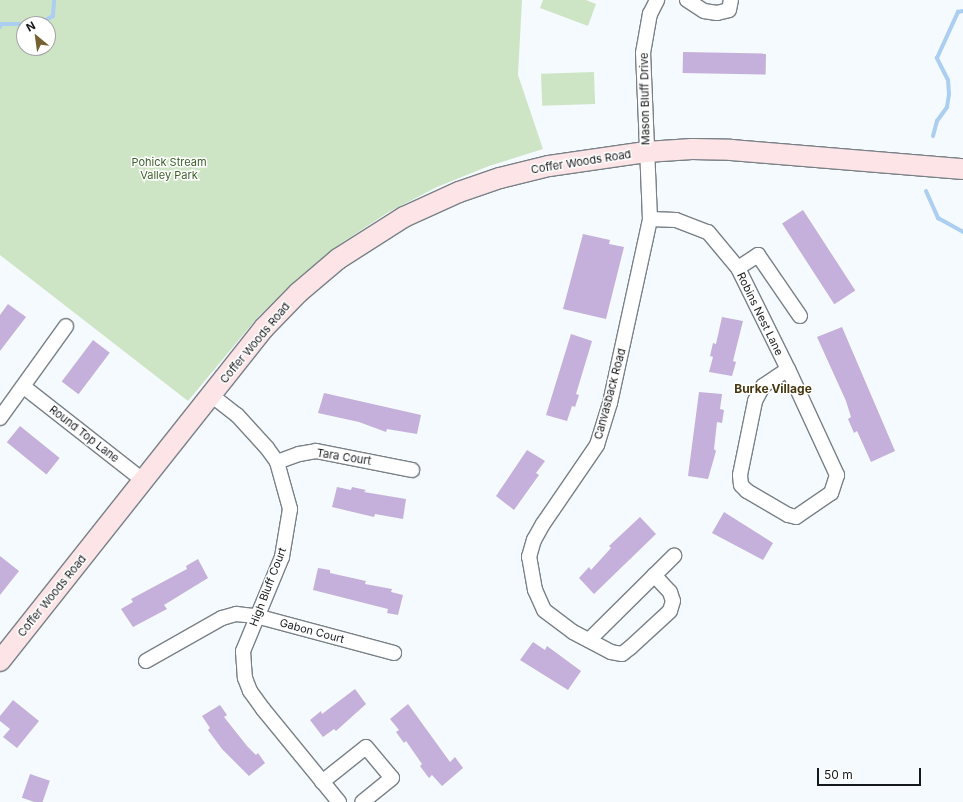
<!DOCTYPE html>
<style>
body{margin:0}
#map{position:relative;width:963px;height:802px;overflow:hidden;background:#f4fafe;font-family:Inter,sans-serif}
div>[style]{position:absolute}
.green>*{inset:0;background:#cee5c5;transform-origin:0 0}
.stream>*{height:4px;margin:-2px;padding:0 2px;transform-origin:2px;border-radius:2px;background:#abcef1}
.building>*{inset:0;background:#c4b0da;transform-origin:0 0}
.roads{filter:drop-shadow(1px 0 #798187) drop-shadow(-1px 0 #798187) drop-shadow(0 1px #798187) drop-shadow(0 -1px #798187)}
.street>*{height:14px;margin:-7px;padding:0 7px;transform-origin:7px;border-radius:7px;background:#fff}
.secondary>*{height:20px;margin:-10px;padding:0 10px;transform-origin:10px;border-radius:10px;background:#fde5e7}
span{translate:-50% -50%;white-space:nowrap;text-align:center;line-height:1.15;-webkit-text-stroke:3px #fff;paint-order:stroke}
.street-label{font-size:11px;color:#16191b}
.park-label{font-size:11px;color:#3c612a}
.neighbourhood-label{font-size:12px;color:#47380f;font-weight:700}
.north{position:absolute;left:16px;top:16px;width:40px;height:40px;box-sizing:border-box;background:#fff;border:1px solid #a2a3a4;border-radius:50%;rotate:331deg;font-size:11px;font-weight:700;line-height:16px;text-align:center;color:#16191b}
.north::after{content:'';display:block;margin:auto;width:14px;height:18px;background:#766231;clip-path:polygon(50% 0,100% 100%,50% 72%,0 100%)}
.scale{position:absolute;left:817px;top:768px;width:104px;height:18px;box-sizing:border-box;border:2px solid #16191b;border-top:0;padding-left:5px;font-size:12px;line-height:14px;white-space:nowrap;color:#16191b;-webkit-text-stroke:3px #fff;paint-order:stroke}
</style>
<div id="map">
<div class="green">
<div style="clip-path:polygon(evenodd,0 0,522px 0,518px 75px,543px 149px,489px 166px,437px 187px,387px 213px,340px 244px,297px 279px,257px 318px,188px 401px,0 255px,0 0,24px 24px,48px 24px,48px 48px,24px 48px,24px 24px)"></div>
<div style="clip-path:polygon(543px 0,586px 0,596px 4px,588px 26px,540px 8px)"></div>
<div style="left:594px;top:72px;width:32px;height:53px;rotate:88deg"></div>
</div>
<div class="stream">
<div style="left:39px;top:24px;width:16px;rotate:-30deg"></div>
<div style="left:53px;top:16px;width:16px;rotate:-86deg"></div>
<div style="left:0;top:27px;width:3px;rotate:-72deg"></div>
<div style="left:1px;top:24px;width:23px"></div>
<div style="left:933px;top:136px;width:16px;rotate:-75deg"></div>
<div style="left:937px;top:121px;width:17px;rotate:-54deg"></div>
<div style="left:947px;top:107px;width:13px;rotate:-81deg"></div>
<div style="left:949px;top:94px;width:14px;rotate:-94deg"></div>
<div style="left:948px;top:80px;width:25px;rotate:-117deg"></div>
<div style="left:937px;top:58px;width:51px;rotate:-65.5deg"></div>
<div style="left:958px;top:12px;width:5px;rotate:-11deg"></div>
<div style="left:926px;top:191px;width:30px;rotate:66deg"></div>
<div style="left:938px;top:218px;width:29px;rotate:29deg"></div>
</div>
<div class="building">
<div style="left:683px;top:52px;width:83px;height:21px;rotate:1deg"></div>
<div style="left:803px;top:210px;width:96px;height:25px;rotate:57deg"></div>
<div style="clip-path:polygon(583px 234px,610px 240px,609px 244px,624px 247px,606px 319px,563px 309px)"></div>
<div style="clip-path:polygon(8px 304px,26px 317px,0 351px,0 315px)"></div>
<div style="clip-path:polygon(722px 317px,743px 321px,733px 361px,736px 362px,732px 376px,709px 372px,713px 357px,710px 356px,713px 343px,716px 344px)"></div>
<div style="clip-path:polygon(842px 327px,895px 451px,871px 462px,857px 431px,854px 433px,848px 419px,851px 417px,846px 401px,817px 337px)"></div>
<div style="clip-path:polygon(571px 334px,592px 341px,576px 394px,579px 395px,575px 407px,572px 406px,567px 421px,546px 415px)"></div>
<div style="left:93px;top:340px;width:21px;height:52px;rotate:37deg"></div>
<div style="clip-path:polygon(699px 392px,722px 394px,720px 409px,724px 410px,722px 423px,717px 422px,714px 449px,716px 451px,708px 479px,688px 476px)"></div>
<div style="clip-path:polygon(324px 393px,421px 415px,417px 434px,387px 429px,386px 432px,359px 422px,318px 413px)"></div>
<div style="left:20px;top:426px;width:51px;height:21px;rotate:39deg"></div>
<div style="clip-path:polygon(527px 450px,545px 461px,536px 473px,539px 475px,514px 510px,496px 496px)"></div>
<div style="clip-path:polygon(337px 487px,351px 490px,352px 487px,366px 490px,364px 492px,406px 499px,403px 519px,375px 514px,374px 517px,332px 507px)"></div>
<div style="clip-path:polygon(724px 512px,773px 543px,763px 560px,712px 533px)"></div>
<div style="clip-path:polygon(640px 517px,656px 534px,594px 594px,579px 578px,589px 567px,591px 570px,611px 548px,609px 546px)"></div>
<div style="clip-path:polygon(0 556px,19px 571px,0 595px)"></div>
<div style="clip-path:polygon(198px 559px,208px 578px,164px 605px,167px 609px,133px 627px,121px 609px,133px 602px,131px 599px,187px 569px,186px 566px)"></div>
<div style="clip-path:polygon(318px 568px,330px 570px,330px 573px,366px 581px,365px 584px,392px 589px,391px 592px,403px 595px,398px 615px,387px 613px,388px 609px,313px 590px)"></div>
<div style="clip-path:polygon(533px 642px,545px 650px,547px 646px,581px 671px,568px 690px,520px 660px)"></div>
<div style="clip-path:polygon(355px 689px,366px 704px,336px 731px,334px 729px,323px 737px,310px 720px,321px 711px,322px 714px)"></div>
<div style="clip-path:polygon(13px 700px,39px 721px,17px 748px,3px 737px,10px 729px,0 721px,0 716px)"></div>
<div style="clip-path:polygon(408px 704px,450px 762px,455px 757px,463px 768px,442px 786px,432px 775px,429px 778px,420px 766px,422px 764px,406px 741px,404px 743px,396px 732px,399px 730px,390px 719px)"></div>
<div style="clip-path:polygon(220px 705px,227px 715px,224px 717px,247px 746px,256px 755px,258px 753px,265px 763px,249px 776px,222px 749px,208px 730px,210px 728px,202px 716px)"></div>
<div style="left:30px;top:774px;width:21px;height:25px;rotate:19deg"></div>
</div>
<div class="roads">
<div class="street">
<div style="left:687px;top:0;width:20px;rotate:33deg"></div>
<div style="left:704px;top:11px;width:13px;rotate:9deg"></div>
<div style="left:717px;top:13px;width:12px;rotate:-14deg"></div>
<div style="left:729px;top:10px;width:10px;rotate:-79deg"></div>
<div style="left:650px;top:219px;width:26px;rotate:2deg"></div>
<div style="left:676px;top:220px;width:34px;rotate:21deg"></div>
<div style="left:708px;top:232px;width:47px;rotate:50.2deg"></div>
<div style="left:738px;top:268px;width:113px;rotate:63.7deg"></div>
<div style="left:788px;top:369px;width:117px;rotate:65.2deg"></div>
<div style="left:837px;top:475px;width:19px;rotate:108deg"></div>
<div style="left:831px;top:493px;width:42px;rotate:145.6deg"></div>
<div style="left:796px;top:517px;width:8px;rotate:-166deg"></div>
<div style="left:788px;top:515px;width:48px;rotate:-149.7deg"></div>
<div style="left:747px;top:491px;width:8px;rotate:-135deg"></div>
<div style="left:741px;top:485px;width:10px;rotate:-96deg"></div>
<div style="left:740px;top:475px;width:76px;rotate:-78.5deg"></div>
<div style="left:755px;top:401px;width:17px;rotate:-62deg"></div>
<div style="left:763px;top:386px;width:30px;rotate:-34deg"></div>
<div style="left:738px;top:268px;width:24px;rotate:-33deg"></div>
<div style="left:758px;top:255px;width:74px;rotate:55.5deg"></div>
<div style="left:24px;top:387px;width:152px;rotate:38.1deg"></div>
<div style="left:211px;top:395px;width:33px;rotate:38deg"></div>
<div style="left:237px;top:415px;width:45px;rotate:47.7deg"></div>
<div style="left:267px;top:448px;width:17px;rotate:54deg"></div>
<div style="left:277px;top:462px;width:49px;rotate:74.5deg"></div>
<div style="left:290px;top:509px;width:49px;rotate:99.5deg"></div>
<div style="left:282px;top:557px;width:102px;rotate:112.5deg"></div>
<div style="left:243px;top:651px;width:27px;rotate:86deg"></div>
<div style="left:245px;top:678px;width:14px;rotate:69deg"></div>
<div style="left:250px;top:691px;width:22px;rotate:54deg"></div>
<div style="left:263px;top:709px;width:120px;rotate:50.7deg"></div>
<div style="left:0;top:418px;width:113px;rotate:-54.3deg"></div>
<div style="left:277px;top:462px;width:23px;rotate:-20deg"></div>
<div style="left:299px;top:454px;width:17px;rotate:-10deg"></div>
<div style="left:316px;top:451px;width:98px;rotate:11.2deg"></div>
<div style="left:654px;top:575px;width:23px;rotate:47deg"></div>
<div style="left:670px;top:592px;width:9px;rotate:72deg"></div>
<div style="left:673px;top:601px;width:10px;rotate:107deg"></div>
<div style="left:670px;top:611px;width:53px;rotate:137.3deg"></div>
<div style="left:631px;top:647px;width:11px;rotate:142deg"></div>
<div style="left:622px;top:654px;width:11px;rotate:-170deg"></div>
<div style="left:611px;top:652px;width:43px;rotate:-152.2deg"></div>
<div style="left:573px;top:632px;width:36px;rotate:-143deg"></div>
<div style="left:544px;top:610px;width:22px;rotate:-114deg"></div>
<div style="left:535px;top:590px;width:34px;rotate:-100deg"></div>
<div style="left:529px;top:557px;width:18px;rotate:-74deg"></div>
<div style="left:534px;top:540px;width:18px;rotate:-61deg"></div>
<div style="left:543px;top:524px;width:96px;rotate:-55.6deg"></div>
<div style="left:597px;top:445px;width:44px;rotate:-72.8deg"></div>
<div style="left:610px;top:403px;width:188px;rotate:-77.7deg"></div>
<div style="left:650px;top:219px;width:166px;rotate:-92.4deg"></div>
<div style="left:643px;top:53px;width:40px;rotate:-80deg"></div>
<div style="left:650px;top:14px;width:16px;rotate:-63deg"></div>
<div style="left:589px;top:640px;width:120px;rotate:-44.7deg"></div>
<div style="left:146px;top:661px;width:87px;rotate:-29.5deg"></div>
<div style="left:222px;top:618px;width:15px;rotate:-16deg"></div>
<div style="left:236px;top:614px;width:20px;rotate:6deg"></div>
<div style="left:256px;top:616px;width:143px;rotate:15deg"></div>
<div style="left:322px;top:782px;width:56px;rotate:-38.5deg"></div>
<div style="left:366px;top:747px;width:40px;rotate:50deg"></div>
<div style="left:392px;top:778px;width:38px;rotate:141deg"></div>
</div>
<div class="secondary">
<div style="left:0;top:661px;width:425px;rotate:-51.6deg"></div>
<div style="left:264px;top:328px;width:49px;rotate:-45.8deg"></div>
<div style="left:298px;top:293px;width:52px;rotate:-40.4deg"></div>
<div style="left:338px;top:259px;width:78px;rotate:-32.5deg"></div>
<div style="left:404px;top:217px;width:60px;rotate:-24.4deg"></div>
<div style="left:459px;top:192px;width:43px;rotate:-18.9deg"></div>
<div style="left:500px;top:178px;width:50px;rotate:-13.8deg"></div>
<div style="left:549px;top:166px;width:98px;rotate:-8.2deg"></div>
<div style="left:646px;top:152px;width:46px;rotate:-3.7deg"></div>
<div style="left:692px;top:149px;width:39px;rotate:1deg"></div>
<div style="left:731px;top:150px;width:233px;rotate:4.7deg"></div>
</div>
</div>
<div class="street-label">
<span style="left:645px;top:99px;rotate:-91deg">Mason Bluff Drive</span>
<span style="left:581px;top:162px;rotate:-9deg">Coffer Woods Road</span>
<span style="left:760px;top:314px;rotate:64deg">Robins Nest Lane</span>
<span style="left:255px;top:343px;rotate:-50deg">Coffer Woods Road</span>
<span style="left:610px;top:394px;rotate:-75deg">Canvasback Road</span>
<span style="left:84px;top:434px;rotate:38deg">Round Top Lane</span>
<span style="left:344px;top:457px;rotate:9deg">Tara Court</span>
<span style="left:268px;top:587px;rotate:-69deg">High Bluff Court</span>
<span style="left:52px;top:596px;rotate:-51deg">Coffer Woods Road</span>
<span style="left:312px;top:631px;rotate:15deg">Gabon Court</span>
</div>
<div class="park-label">
<span style="left:169px;top:169px">Pohick Stream<br>Valley Park</span>
</div>
<div class="neighbourhood-label">
<span style="left:773px;top:389px">Burke Village</span>
</div>
<div class="north">N</div>
<div class="scale">50 m</div>
</div>
